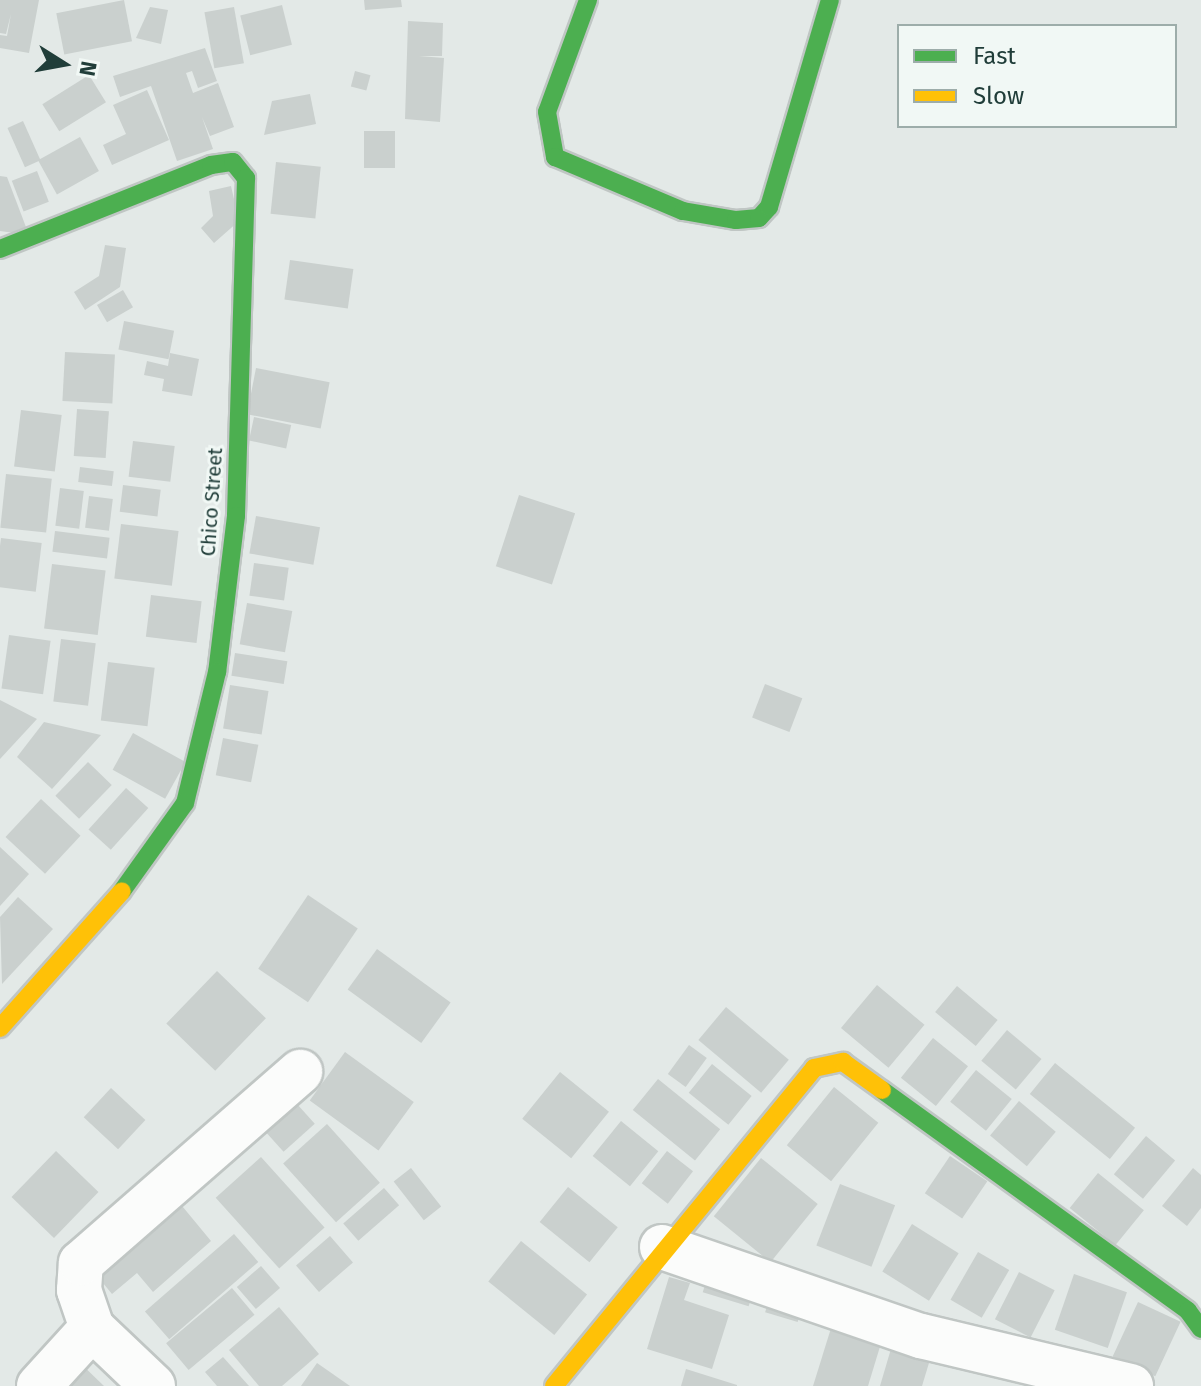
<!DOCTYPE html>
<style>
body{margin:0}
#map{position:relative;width:1201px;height:1386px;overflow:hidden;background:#e3e9e7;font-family:"Fira Sans",sans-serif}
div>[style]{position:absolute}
.building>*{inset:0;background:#cad0ce;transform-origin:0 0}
.roads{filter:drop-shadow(2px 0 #c0c6c4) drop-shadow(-2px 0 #c0c6c4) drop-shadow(0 2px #c0c6c4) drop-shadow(0 -2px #c0c6c4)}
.street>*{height:44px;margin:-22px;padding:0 22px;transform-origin:22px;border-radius:22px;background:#fbfcfb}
.fast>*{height:18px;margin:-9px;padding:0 9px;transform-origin:9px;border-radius:9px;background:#4caf50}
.slow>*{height:18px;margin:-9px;padding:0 9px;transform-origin:9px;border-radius:9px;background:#ffc107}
span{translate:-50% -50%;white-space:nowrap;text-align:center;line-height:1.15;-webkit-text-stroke:6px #f1f8f5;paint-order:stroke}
.street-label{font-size:20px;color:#203d39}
.legend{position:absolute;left:897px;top:24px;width:280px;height:104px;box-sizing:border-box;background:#f1f8f5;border:2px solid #9dadaa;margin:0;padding:10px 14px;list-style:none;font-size:24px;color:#203d39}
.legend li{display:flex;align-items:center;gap:16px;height:40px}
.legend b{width:40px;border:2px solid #9dadaa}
.north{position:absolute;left:24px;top:24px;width:80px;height:80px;-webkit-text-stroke:6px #f1f8f5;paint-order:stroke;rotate:101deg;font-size:22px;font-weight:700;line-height:32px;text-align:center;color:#203d39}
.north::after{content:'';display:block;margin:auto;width:28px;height:36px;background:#203d39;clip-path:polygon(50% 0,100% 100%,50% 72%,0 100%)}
</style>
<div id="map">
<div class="building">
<div style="clip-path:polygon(0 0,39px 0,29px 53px,0 48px,0 35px,7px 36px,11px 14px,6px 34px,0 33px)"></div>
<div style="left:124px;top:0;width:42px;height:69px;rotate:79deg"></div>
<div style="clip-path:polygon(364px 0,401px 0,402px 7px,365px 10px)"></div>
<div style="left:282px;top:5px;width:41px;height:43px;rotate:76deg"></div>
<div style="clip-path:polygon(150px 7px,168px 10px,161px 44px,136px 38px)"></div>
<div style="left:234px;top:7px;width:57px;height:30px;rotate:80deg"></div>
<div style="clip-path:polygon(408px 21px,443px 23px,442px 56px,419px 56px,444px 58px,440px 122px,405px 119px)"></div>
<div style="clip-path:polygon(205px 48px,217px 81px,198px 88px,192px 71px,186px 73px,193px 93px,218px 83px,234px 127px,210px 136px,202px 117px,213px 149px,177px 161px,151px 86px,120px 97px,113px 76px)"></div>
<div style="left:355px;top:71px;width:16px;height:16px;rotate:15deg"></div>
<div style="left:89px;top:75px;width:32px;height:55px;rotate:58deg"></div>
<div style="clip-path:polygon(147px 90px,169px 140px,112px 165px,103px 145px,126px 134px,113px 105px)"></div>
<div style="clip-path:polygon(310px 94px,316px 124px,264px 135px,272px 101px)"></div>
<div style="left:23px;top:121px;width:43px;height:17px;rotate:66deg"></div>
<div style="left:364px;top:131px;width:31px;height:37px"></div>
<div style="left:80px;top:137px;width:39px;height:48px;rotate:61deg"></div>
<div style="left:276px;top:162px;width:45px;height:52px;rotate:6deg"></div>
<div style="left:37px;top:171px;width:33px;height:27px;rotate:69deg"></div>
<div style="clip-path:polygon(0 176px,7px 177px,29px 235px,0 231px)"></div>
<div style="clip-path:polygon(231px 186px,239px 221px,214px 243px,201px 228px,213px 216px,209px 191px)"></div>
<div style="clip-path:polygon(105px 245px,126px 248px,120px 287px,85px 310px,74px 292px,99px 276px)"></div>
<div style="left:290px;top:260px;width:64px;height:40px;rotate:8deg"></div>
<div style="left:123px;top:290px;width:20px;height:30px;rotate:60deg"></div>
<div style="left:124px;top:321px;width:51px;height:29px;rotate:11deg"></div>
<div style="left:65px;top:352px;width:50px;height:49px;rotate:3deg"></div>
<div style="clip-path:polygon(170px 353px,199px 359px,192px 396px,162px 391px,164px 379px,144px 375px,147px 361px,168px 366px)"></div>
<div style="left:256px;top:368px;width:75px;height:47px;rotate:11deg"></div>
<div style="left:77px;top:409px;width:32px;height:47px;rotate:4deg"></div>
<div style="left:21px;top:410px;width:41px;height:57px;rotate:7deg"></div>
<div style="left:254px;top:417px;width:38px;height:24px;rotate:12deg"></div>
<div style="left:133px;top:441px;width:42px;height:36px;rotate:7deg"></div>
<div style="left:80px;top:467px;width:34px;height:15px;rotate:7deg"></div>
<div style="left:6px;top:474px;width:46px;height:54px;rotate:6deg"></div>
<div style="left:123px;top:485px;width:38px;height:27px;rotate:7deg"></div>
<div style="left:60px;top:488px;width:24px;height:38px;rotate:7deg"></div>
<div style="left:519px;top:495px;width:59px;height:75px;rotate:18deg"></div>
<div style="left:89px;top:496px;width:24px;height:32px;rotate:7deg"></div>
<div style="left:256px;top:516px;width:65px;height:38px;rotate:10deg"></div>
<div style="left:121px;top:524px;width:58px;height:55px;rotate:7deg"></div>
<div style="left:55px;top:531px;width:55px;height:21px;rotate:7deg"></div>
<div style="left:1px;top:538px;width:41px;height:49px;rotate:7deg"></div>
<div style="left:254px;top:563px;width:35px;height:33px;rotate:8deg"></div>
<div style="left:52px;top:564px;width:54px;height:65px;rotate:7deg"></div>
<div style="left:151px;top:595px;width:51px;height:42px;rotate:7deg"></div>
<div style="left:247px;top:603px;width:46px;height:42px;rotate:10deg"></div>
<div style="left:9px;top:635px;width:42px;height:54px;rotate:8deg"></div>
<div style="left:61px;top:639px;width:35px;height:63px;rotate:7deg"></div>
<div style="left:235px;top:653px;width:53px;height:23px;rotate:9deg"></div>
<div style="left:108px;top:662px;width:47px;height:59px;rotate:7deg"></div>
<div style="left:765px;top:684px;width:40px;height:36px;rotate:21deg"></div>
<div style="left:230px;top:685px;width:39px;height:44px;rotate:9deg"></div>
<div style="clip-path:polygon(0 700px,37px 719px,0 759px)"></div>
<div style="clip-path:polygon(44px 722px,101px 735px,52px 789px,17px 757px)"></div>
<div style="left:133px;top:733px;width:60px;height:42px;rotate:29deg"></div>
<div style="left:223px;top:738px;width:36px;height:38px;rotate:11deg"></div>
<div style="left:88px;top:762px;width:33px;height:47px;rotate:44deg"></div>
<div style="left:126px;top:788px;width:30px;height:56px;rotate:42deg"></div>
<div style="left:41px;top:799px;width:54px;height:52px;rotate:43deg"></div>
<div style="clip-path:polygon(0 847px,29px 874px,0 906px)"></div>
<div style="left:308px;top:895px;width:60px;height:89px;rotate:34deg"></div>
<div style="clip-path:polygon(18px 897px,53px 929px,2px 984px,0 917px)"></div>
<div style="left:377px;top:949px;width:91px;height:50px;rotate:36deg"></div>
<div style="left:217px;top:971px;width:68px;height:73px;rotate:44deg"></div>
<div style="left:877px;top:985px;width:62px;height:56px;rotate:40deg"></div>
<div style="left:957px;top:986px;width:53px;height:34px;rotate:40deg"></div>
<div style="left:726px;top:1007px;width:82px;height:43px;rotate:40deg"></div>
<div style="left:1007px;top:1030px;width:45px;height:40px;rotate:40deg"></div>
<div style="left:933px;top:1038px;width:45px;height:51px;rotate:39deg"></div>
<div style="left:689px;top:1045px;width:22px;height:36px;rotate:36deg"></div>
<div style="left:345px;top:1052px;width:85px;height:60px;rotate:36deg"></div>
<div style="left:1055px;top:1063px;width:103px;height:40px;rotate:39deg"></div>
<div style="left:712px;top:1064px;width:51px;height:37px;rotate:39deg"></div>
<div style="left:976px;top:1070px;width:46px;height:41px;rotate:39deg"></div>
<div style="left:560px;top:1072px;width:63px;height:60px;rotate:39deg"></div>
<div style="left:658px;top:1079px;width:80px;height:40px;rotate:39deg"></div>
<div style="left:834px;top:1087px;width:57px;height:75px;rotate:39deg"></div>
<div style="left:111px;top:1088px;width:47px;height:40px;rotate:43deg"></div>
<div style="left:288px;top:1094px;width:40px;height:42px;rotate:48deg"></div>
<div style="left:1019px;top:1101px;width:48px;height:45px;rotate:40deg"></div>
<div style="left:621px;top:1121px;width:48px;height:45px;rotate:39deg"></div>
<div style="left:327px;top:1124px;width:79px;height:59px;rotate:48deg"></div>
<div style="left:1146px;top:1136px;width:38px;height:50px;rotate:40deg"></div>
<div style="left:56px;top:1151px;width:59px;height:64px;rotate:44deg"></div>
<div style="left:667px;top:1151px;width:33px;height:41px;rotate:38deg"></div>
<div style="left:950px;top:1156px;width:45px;height:45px;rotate:34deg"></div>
<div style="left:261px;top:1157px;width:95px;height:61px;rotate:48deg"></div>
<div style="left:761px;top:1158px;width:73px;height:75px;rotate:39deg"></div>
<div style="left:411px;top:1168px;width:49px;height:22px;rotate:52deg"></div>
<div style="clip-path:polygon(1193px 1168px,1201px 1175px,1201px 1208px,1187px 1226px,1162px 1206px)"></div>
<div style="left:1098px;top:1173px;width:59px;height:45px;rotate:39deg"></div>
<div style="left:840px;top:1184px;width:59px;height:66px;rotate:21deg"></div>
<div style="left:568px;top:1187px;width:64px;height:45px;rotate:39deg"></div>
<div style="left:384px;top:1188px;width:23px;height:54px;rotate:49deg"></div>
<div style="clip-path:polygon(173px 1195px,211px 1241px,153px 1292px,137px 1273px,112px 1294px,98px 1277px)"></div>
<div style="left:912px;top:1224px;width:55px;height:56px;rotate:32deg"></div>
<div style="left:234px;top:1234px;width:37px;height:118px;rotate:49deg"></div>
<div style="left:330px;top:1236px;width:35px;height:45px;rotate:49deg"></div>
<div style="left:521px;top:1241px;width:85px;height:52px;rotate:39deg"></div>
<div style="left:978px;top:1252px;width:36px;height:55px;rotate:30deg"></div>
<div style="left:261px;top:1266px;width:29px;height:32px;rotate:49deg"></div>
<div style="left:1019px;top:1272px;width:40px;height:53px;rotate:27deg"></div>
<div style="left:1074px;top:1274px;width:56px;height:59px;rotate:19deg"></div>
<div style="left:708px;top:1275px;width:48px;height:18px;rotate:17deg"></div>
<div style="clip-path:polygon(669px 1277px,690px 1283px,684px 1300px,729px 1315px,712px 1369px,647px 1349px)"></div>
<div style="left:232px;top:1288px;width:35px;height:86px;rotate:50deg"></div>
<div style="left:771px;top:1293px;width:34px;height:20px;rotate:17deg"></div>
<div style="left:1138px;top:1302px;width:47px;height:60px;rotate:25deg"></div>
<div style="clip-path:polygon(279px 1307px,319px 1354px,282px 1386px,259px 1386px,229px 1350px)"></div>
<div style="clip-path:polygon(832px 1325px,882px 1340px,868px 1386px,813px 1386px)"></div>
<div style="clip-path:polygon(893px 1342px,932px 1353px,922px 1386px,880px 1386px)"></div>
<div style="clip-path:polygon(223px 1357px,249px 1386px,217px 1386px,205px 1372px)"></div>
<div style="clip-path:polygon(76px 1359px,104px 1386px,50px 1386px)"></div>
<div style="clip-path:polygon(317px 1363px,350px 1386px,301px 1386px)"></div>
<div style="clip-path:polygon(686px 1369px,737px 1385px,737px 1386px,681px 1386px)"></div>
</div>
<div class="roads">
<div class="street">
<div style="left:662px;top:1247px;width:274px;rotate:19deg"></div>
<div style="left:921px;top:1336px;width:216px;rotate:13.4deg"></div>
<div style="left:39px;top:1386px;width:79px;rotate:-47.6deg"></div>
<div style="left:153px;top:1386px;width:84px;rotate:-136.4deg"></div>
<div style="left:92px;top:1328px;width:40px;rotate:-108.9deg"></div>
<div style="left:79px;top:1290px;width:27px;rotate:-86deg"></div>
<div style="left:81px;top:1263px;width:291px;rotate:-41.1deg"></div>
</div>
<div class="fast">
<div style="left:588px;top:0;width:119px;rotate:110.1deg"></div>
<div style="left:547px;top:112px;width:46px;rotate:79.9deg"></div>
<div style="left:555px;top:157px;width:139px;rotate:22.9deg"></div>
<div style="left:683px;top:211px;width:54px;rotate:9.6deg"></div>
<div style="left:736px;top:220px;width:23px;rotate:-5deg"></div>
<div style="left:759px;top:218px;width:15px;rotate:-48deg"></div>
<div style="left:769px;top:207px;width:216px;rotate:-73.6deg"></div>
<div style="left:0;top:249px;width:227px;rotate:-21.7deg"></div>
<div style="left:211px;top:165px;width:22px;rotate:-8deg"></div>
<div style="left:233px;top:162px;width:21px;rotate:51deg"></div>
<div style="left:246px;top:178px;width:338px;rotate:91.7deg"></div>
<div style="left:236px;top:516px;width:157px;rotate:96.9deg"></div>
<div style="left:217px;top:672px;width:135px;rotate:103.7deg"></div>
<div style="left:185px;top:803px;width:108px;rotate:125.6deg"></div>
<div style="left:882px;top:1090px;width:377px;rotate:35.8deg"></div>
<div style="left:1188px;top:1311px;width:22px;rotate:54deg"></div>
</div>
<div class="slow">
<div style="left:0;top:1028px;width:183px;rotate:-48.3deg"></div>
<div style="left:554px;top:1386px;width:411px;rotate:-50.7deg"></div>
<div style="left:814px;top:1068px;width:30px;rotate:-12deg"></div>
<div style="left:843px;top:1062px;width:48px;rotate:35.7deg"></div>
</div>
</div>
<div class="street-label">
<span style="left:212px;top:502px;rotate:-86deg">Chico Street</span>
</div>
<ul class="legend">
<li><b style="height:10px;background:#4caf50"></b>Fast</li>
<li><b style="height:10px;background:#ffc107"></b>Slow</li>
</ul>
<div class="north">N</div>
</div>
